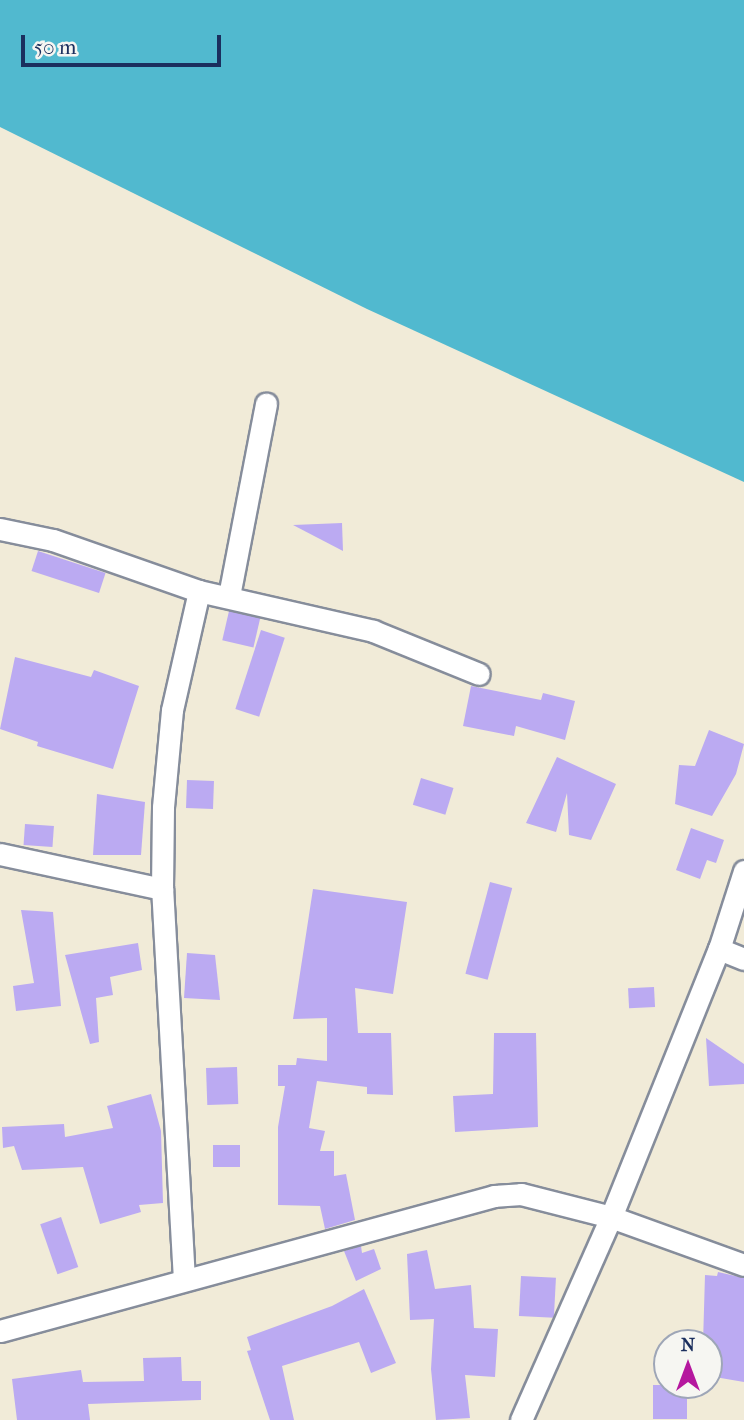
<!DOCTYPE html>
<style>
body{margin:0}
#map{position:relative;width:744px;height:1420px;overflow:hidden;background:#f1ebd8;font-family:"IM FELL French Canon",serif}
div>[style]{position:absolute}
.water>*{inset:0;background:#51b9cf}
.building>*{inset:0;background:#bbaaf2;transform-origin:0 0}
.roads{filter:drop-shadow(2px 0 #868d9b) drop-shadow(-2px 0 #868d9b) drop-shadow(0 2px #868d9b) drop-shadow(0 -2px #868d9b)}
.street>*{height:21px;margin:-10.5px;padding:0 10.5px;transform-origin:10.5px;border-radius:10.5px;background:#fff}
span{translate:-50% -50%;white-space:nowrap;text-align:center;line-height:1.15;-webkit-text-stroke:6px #f6f6f2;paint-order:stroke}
.north{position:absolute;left:653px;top:1329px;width:70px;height:70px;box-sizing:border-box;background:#f6f6f2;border:2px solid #9ea6b7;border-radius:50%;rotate:0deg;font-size:19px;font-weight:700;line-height:28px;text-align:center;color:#1b2f5e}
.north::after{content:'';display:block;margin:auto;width:24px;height:32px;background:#b5179e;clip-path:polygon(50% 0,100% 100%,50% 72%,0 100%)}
.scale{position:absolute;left:21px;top:35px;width:200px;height:32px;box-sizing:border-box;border:4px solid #1b2f5e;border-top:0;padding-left:9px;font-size:21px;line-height:24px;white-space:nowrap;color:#1b2f5e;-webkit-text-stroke:5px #f6f6f2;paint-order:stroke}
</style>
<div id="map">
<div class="water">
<div style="clip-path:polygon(0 0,744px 0,744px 482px,367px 309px,0 127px)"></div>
</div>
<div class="building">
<div style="clip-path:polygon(342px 523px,343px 551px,293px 525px)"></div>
<div style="left:38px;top:551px;width:71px;height:21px;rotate:18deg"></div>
<div style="left:229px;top:611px;width:32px;height:30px;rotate:13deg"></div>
<div style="left:261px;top:630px;width:25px;height:83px;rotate:18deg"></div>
<div style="clip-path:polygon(15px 657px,91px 677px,94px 670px,139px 686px,113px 769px,37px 746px,38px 742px,0 729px)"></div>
<div style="clip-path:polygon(471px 686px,541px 700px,543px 693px,575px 701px,565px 740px,516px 726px,514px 736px,463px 726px)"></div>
<div style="clip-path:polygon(709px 730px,744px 744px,736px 774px,712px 816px,675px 804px,679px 765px,695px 766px)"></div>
<div style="clip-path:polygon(557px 757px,616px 784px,591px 840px,569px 835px,567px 793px,556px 832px,526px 823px)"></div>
<div style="left:421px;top:778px;width:34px;height:28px;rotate:17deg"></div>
<div style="left:187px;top:780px;width:27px;height:28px;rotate:2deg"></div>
<div style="clip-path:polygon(97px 794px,145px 802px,141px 855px,93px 855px)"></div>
<div style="left:25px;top:824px;width:29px;height:21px;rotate:4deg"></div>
<div style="clip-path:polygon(691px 828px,724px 840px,716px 863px,707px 860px,700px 879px,676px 870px)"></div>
<div style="left:490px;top:882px;width:23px;height:95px;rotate:15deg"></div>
<div style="clip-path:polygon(313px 889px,407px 902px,393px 994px,355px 988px,358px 1033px,391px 1033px,393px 1095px,367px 1094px,367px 1087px,317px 1081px,309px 1128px,325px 1131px,320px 1151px,334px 1151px,334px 1176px,346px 1174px,355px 1220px,325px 1229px,320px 1206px,278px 1205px,278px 1127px,285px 1086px,278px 1086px,278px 1065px,296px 1065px,297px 1058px,327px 1061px,327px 1018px,293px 1019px)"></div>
<div style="clip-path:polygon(21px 910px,53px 912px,61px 1006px,16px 1011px,13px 986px,34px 983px)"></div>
<div style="clip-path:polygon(138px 943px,142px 970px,110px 977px,113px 995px,96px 998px,99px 1042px,90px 1044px,65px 955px)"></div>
<div style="clip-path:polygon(187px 953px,215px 955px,220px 1000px,184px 998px)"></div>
<div style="left:654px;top:987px;width:20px;height:26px;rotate:87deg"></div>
<div style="clip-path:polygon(494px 1033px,536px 1033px,538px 1127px,455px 1132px,453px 1096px,493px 1094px)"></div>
<div style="clip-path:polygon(706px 1038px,744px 1064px,744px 1084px,709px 1086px)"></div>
<div style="left:237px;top:1067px;width:37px;height:31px;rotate:88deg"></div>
<div style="clip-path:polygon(151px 1094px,161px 1131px,163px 1203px,139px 1205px,141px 1212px,100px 1224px,83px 1167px,22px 1170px,14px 1146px,3px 1148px,2px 1127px,64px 1124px,65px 1137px,113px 1128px,107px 1106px)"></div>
<div style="left:240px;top:1145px;width:22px;height:27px;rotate:90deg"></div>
<div style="left:61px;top:1217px;width:53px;height:22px;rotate:71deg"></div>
<div style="clip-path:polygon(361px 1246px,362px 1253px,374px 1249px,381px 1269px,356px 1281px,344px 1251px)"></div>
<div style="clip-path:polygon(427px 1250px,435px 1289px,471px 1285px,474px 1328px,498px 1329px,495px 1377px,465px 1375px,470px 1418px,436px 1420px,431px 1369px,434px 1319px,410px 1320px,407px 1254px)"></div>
<div style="clip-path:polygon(718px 1272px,744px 1278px,744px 1382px,709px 1376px,709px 1343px,703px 1343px,705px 1275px,717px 1276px)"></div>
<div style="left:521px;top:1276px;width:35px;height:40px;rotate:3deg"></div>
<div style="clip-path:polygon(364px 1289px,396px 1363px,371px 1373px,359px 1342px,282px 1366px,294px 1420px,270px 1420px,247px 1351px,251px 1350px,247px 1337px,332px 1306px)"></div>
<div style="clip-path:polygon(181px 1357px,182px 1381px,201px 1381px,201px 1400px,88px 1404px,90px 1420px,17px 1420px,12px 1379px,81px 1370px,83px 1382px,144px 1381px,143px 1358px)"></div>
<div style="left:653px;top:1385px;width:34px;height:34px"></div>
</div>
<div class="roads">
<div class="street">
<div style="left:0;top:529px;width:54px;rotate:11.7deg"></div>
<div style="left:53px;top:540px;width:155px;rotate:19.3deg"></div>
<div style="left:199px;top:591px;width:179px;rotate:12.9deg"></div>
<div style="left:373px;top:631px;width:114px;rotate:22.1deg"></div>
<div style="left:229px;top:596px;width:196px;rotate:-79.1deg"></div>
<div style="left:0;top:854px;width:166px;rotate:12.2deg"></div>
<div style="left:719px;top:949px;width:27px;rotate:22deg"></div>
<div style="left:184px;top:1280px;width:392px;rotate:-93.2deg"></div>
<div style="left:162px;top:889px;width:82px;rotate:-89.3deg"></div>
<div style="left:163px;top:807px;width:97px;rotate:-84.7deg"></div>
<div style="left:172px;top:710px;width:122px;rotate:-77.2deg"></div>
<div style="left:0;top:1331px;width:512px;rotate:-15.28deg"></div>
<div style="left:494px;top:1196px;width:27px;rotate:-4deg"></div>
<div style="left:521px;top:1194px;width:93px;rotate:14.3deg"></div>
<div style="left:611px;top:1217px;width:141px;rotate:19.8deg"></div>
<div style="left:521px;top:1420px;width:222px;rotate:-66.1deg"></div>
<div style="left:611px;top:1217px;width:289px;rotate:-68.1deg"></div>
<div style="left:719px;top:949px;width:82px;rotate:-72.2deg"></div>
</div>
</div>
<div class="north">N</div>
<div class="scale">50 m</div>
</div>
